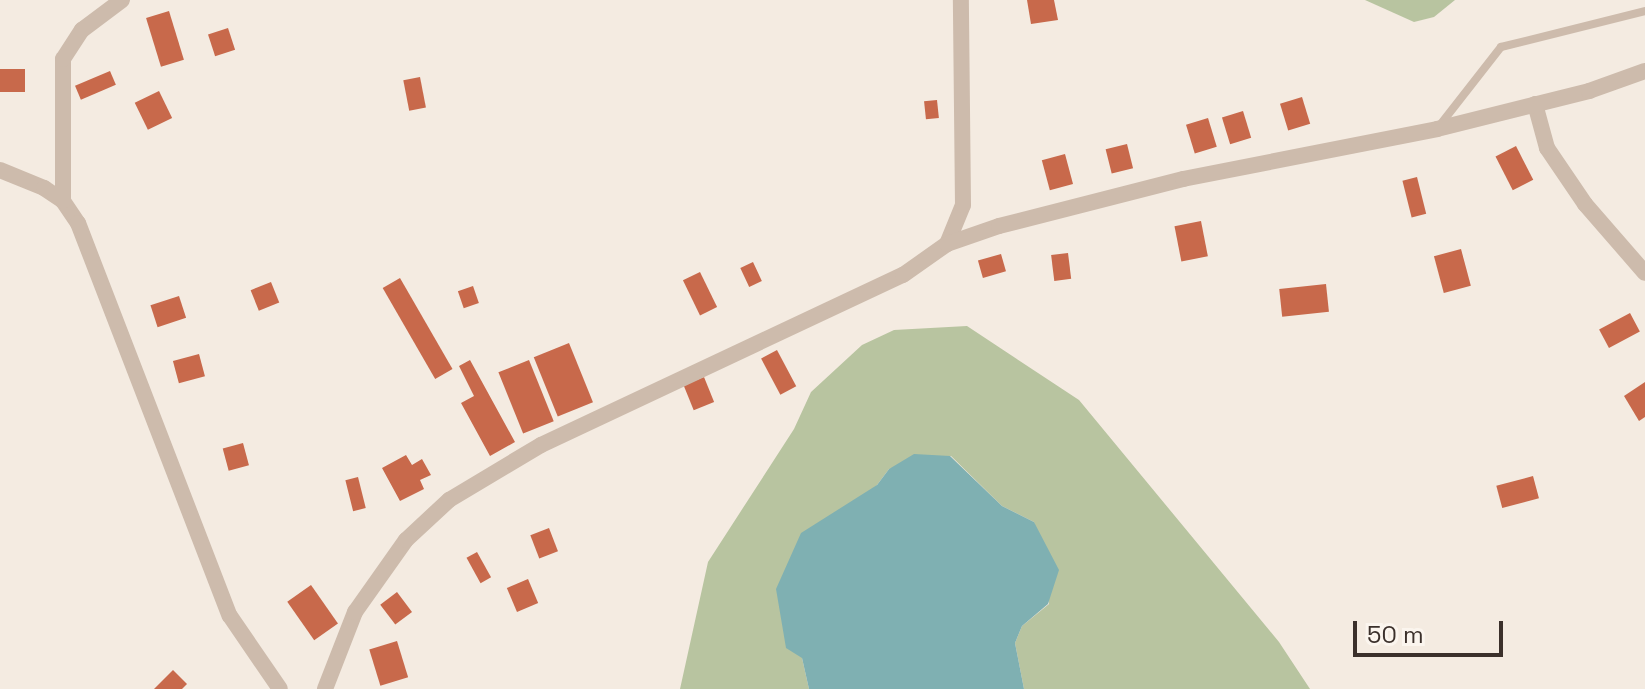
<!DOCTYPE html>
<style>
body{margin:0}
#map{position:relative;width:1645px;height:689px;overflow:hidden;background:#f4ebe1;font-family:"Space Grotesk",sans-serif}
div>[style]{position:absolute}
.green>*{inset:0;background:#b8c4a0}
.water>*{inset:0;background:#7fb0b2}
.building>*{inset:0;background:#c8694b;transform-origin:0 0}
.service>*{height:8px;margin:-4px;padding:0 4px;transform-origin:4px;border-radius:4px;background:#cdbbac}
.minor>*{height:16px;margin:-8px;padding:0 8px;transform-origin:8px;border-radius:8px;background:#cdbbac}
span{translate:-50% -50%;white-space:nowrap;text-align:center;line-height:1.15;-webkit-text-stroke:6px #fbf5ee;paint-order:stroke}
.scale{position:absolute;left:1353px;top:621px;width:150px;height:36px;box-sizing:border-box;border:4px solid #3b302b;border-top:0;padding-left:10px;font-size:24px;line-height:28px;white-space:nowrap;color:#3b302b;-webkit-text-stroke:6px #fbf5ee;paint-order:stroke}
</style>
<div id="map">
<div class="green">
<div style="clip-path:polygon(1365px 0,1455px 0,1434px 17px,1414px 22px)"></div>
<div style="clip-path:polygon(967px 326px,1079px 400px,1279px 642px,1310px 689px,1024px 689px,1015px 643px,1022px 626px,1049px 604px,1034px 522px,1002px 506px,951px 456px,889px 469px,877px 485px,802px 658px,809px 689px,680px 689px,708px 562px,794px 429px,811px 392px,862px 345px,894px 330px)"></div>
</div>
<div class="water">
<div style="clip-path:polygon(914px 454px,950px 456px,1002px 506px,1034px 522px,1059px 570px,1048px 604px,1022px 626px,1015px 643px,1024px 689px,809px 689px,802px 658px,786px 648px,776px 589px,801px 533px,877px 485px,889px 469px)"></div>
</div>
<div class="building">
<div style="clip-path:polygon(1027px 0,1054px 0,1058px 20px,1031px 24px)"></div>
<div style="left:169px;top:11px;width:51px;height:24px;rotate:73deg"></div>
<div style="left:228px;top:28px;width:23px;height:21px;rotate:72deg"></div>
<div style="left:0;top:69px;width:25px;height:23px"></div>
<div style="left:110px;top:71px;width:15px;height:38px;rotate:67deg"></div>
<div style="left:420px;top:77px;width:31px;height:17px;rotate:79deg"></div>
<div style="left:159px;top:91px;width:30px;height:27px;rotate:64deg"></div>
<div style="left:1302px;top:97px;width:28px;height:23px;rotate:73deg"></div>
<div style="left:937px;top:100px;width:18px;height:13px;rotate:84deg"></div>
<div style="left:1243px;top:111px;width:28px;height:22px;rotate:73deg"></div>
<div style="left:1208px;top:118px;width:30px;height:23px;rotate:73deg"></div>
<div style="left:1127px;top:144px;width:25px;height:22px;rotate:76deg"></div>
<div style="left:1516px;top:146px;width:38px;height:23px;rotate:63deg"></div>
<div style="left:1065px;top:154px;width:31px;height:24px;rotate:75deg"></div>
<div style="left:1417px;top:177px;width:38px;height:15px;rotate:76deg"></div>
<div style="left:1201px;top:221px;width:36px;height:27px;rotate:79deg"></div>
<div style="left:1461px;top:249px;width:38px;height:28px;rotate:75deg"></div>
<div style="left:1068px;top:253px;width:26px;height:17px;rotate:83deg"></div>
<div style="left:1001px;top:254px;width:18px;height:24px;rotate:74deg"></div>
<div style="left:753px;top:262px;width:21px;height:14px;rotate:65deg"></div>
<div style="left:700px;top:272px;width:39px;height:19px;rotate:64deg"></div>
<div style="left:400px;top:278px;width:105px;height:20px;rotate:60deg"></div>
<div style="left:271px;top:282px;width:22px;height:22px;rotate:68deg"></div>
<div style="left:1326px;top:284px;width:28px;height:47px;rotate:84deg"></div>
<div style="left:473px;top:286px;width:18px;height:16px;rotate:71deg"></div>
<div style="left:179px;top:296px;width:23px;height:30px;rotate:72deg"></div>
<div style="left:1630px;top:313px;width:21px;height:35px;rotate:62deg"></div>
<div style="left:569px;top:343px;width:64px;height:38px;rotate:68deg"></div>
<div style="left:777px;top:350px;width:41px;height:18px;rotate:62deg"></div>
<div style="left:199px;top:354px;width:23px;height:27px;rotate:75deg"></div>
<div style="clip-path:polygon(470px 360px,515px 442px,490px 456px,461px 403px,474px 396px,459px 366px)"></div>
<div style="left:529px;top:360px;width:66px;height:33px;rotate:68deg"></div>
<div style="left:704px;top:377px;width:27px;height:22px;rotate:68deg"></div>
<div style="clip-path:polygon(1645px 382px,1645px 417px,1639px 421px,1624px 396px)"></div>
<div style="left:243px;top:443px;width:23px;height:21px;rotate:75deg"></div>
<div style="clip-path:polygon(406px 455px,412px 465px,422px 459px,431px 475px,420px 480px,424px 489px,400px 501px,382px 468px)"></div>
<div style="left:1533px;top:476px;width:23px;height:38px;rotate:75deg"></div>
<div style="left:358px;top:477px;width:32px;height:13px;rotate:76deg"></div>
<div style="left:549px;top:528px;width:25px;height:20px;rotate:69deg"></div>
<div style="left:477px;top:552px;width:29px;height:12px;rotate:61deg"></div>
<div style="left:528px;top:579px;width:26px;height:23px;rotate:67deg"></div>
<div style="left:311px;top:585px;width:47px;height:29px;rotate:55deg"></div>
<div style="left:397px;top:592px;width:25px;height:21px;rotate:53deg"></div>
<div style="left:397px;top:641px;width:38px;height:29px;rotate:73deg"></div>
<div style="clip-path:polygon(173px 670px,187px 684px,182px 689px,154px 689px)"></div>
</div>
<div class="service">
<div style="left:1440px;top:125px;width:99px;rotate:-52deg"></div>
<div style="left:1501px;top:47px;width:148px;rotate:-14deg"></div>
</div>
<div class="minor">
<div style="left:1535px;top:104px;width:46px;rotate:74.7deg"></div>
<div style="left:1547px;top:148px;width:68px;rotate:55.8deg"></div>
<div style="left:1585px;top:204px;width:91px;rotate:49deg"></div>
<div style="left:0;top:170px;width:48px;rotate:22.2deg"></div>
<div style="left:44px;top:188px;width:23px;rotate:34deg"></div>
<div style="left:63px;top:201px;width:27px;rotate:56deg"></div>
<div style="left:78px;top:223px;width:421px;rotate:68.9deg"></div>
<div style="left:230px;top:616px;width:88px;rotate:55.6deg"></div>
<div style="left:63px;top:201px;width:142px;rotate:-90deg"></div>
<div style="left:63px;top:59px;width:35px;rotate:-57deg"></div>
<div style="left:82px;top:30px;width:50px;rotate:-36.9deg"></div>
<div style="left:947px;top:244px;width:42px;rotate:-67.7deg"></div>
<div style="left:963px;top:205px;width:205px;rotate:-90.6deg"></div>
<div style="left:325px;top:689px;width:83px;rotate:-68.7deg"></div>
<div style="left:355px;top:612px;width:88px;rotate:-54.7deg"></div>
<div style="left:406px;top:540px;width:59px;rotate:-42.9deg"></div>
<div style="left:449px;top:500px;width:107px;rotate:-30.9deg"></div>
<div style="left:541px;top:445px;width:400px;rotate:-25.2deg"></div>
<div style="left:903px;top:275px;width:54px;rotate:-35.2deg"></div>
<div style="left:947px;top:244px;width:55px;rotate:-19.1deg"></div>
<div style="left:999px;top:226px;width:190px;rotate:-14.3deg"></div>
<div style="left:1183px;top:179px;width:259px;rotate:-11.1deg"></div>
<div style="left:1437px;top:129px;width:157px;rotate:-14deg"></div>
<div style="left:1589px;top:91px;width:59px;rotate:-19.7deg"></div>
</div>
<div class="scale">50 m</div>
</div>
